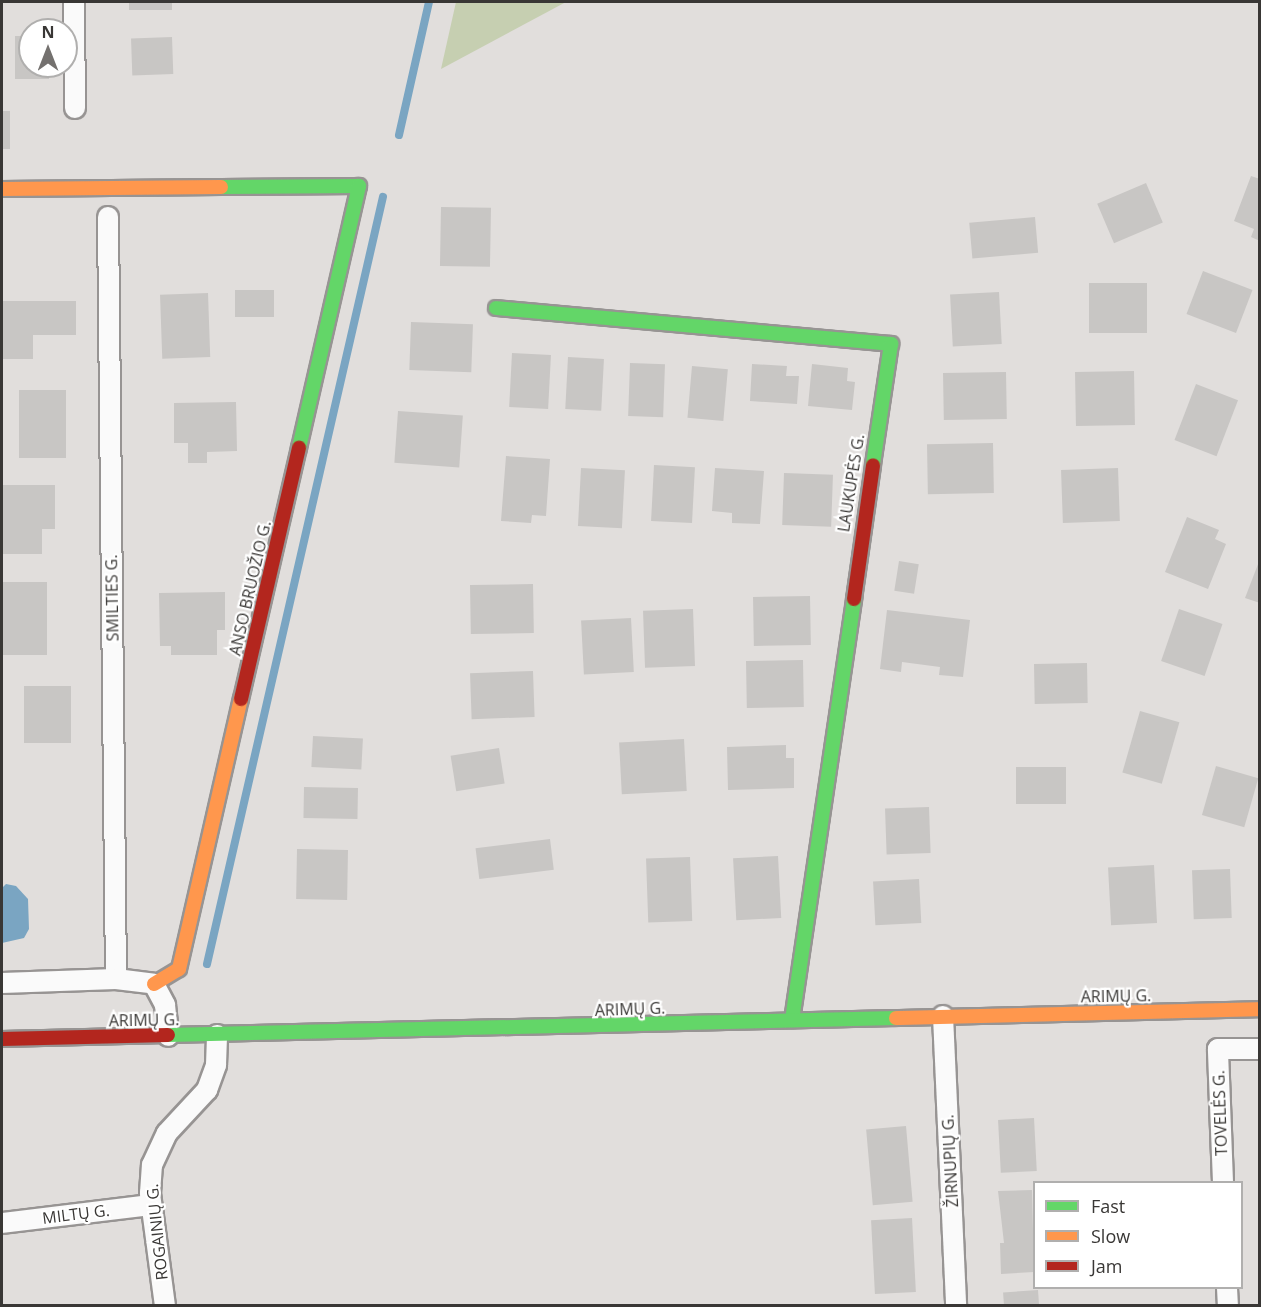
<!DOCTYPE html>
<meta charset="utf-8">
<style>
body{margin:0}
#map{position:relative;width:1261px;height:1307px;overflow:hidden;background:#e1dedc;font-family:"Open Sans",sans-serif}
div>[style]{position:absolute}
.green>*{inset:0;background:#c6cfb1}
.water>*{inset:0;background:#7aa5c2}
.stream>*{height:8px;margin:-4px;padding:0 4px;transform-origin:4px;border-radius:4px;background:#7aa5c2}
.building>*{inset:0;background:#c8c6c4;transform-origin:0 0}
.roads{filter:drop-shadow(2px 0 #979493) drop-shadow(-2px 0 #979493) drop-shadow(0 2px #979493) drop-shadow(0 -2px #979493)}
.street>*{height:20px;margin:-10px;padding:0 10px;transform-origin:10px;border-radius:10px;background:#fafafa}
.fast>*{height:14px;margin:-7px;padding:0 7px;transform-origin:7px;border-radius:7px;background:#63d668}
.slow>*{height:14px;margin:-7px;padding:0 7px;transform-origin:7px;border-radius:7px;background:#ff974d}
.jam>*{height:14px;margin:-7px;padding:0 7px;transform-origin:7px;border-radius:7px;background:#b3261e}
span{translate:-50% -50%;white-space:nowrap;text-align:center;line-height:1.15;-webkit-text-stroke:4.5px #fff;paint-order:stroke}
.street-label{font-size:16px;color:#393735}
.frame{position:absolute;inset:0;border:3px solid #393735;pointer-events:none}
.legend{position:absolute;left:1033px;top:1181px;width:210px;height:108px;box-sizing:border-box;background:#fff;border:2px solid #b0afae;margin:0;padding:8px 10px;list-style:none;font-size:18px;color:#393735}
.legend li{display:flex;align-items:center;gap:12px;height:30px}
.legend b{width:30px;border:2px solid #b0afae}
.north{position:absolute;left:18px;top:18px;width:60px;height:60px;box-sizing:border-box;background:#fff;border:2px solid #b0afae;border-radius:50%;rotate:0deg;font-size:16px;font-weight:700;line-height:24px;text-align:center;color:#393735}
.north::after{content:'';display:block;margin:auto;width:21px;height:27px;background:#74716f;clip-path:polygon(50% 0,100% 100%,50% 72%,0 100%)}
</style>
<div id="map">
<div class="green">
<div style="clip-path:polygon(456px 2px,566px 2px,441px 69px)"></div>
</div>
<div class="water">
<div style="clip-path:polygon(6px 884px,16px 886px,28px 899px,29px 929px,24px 938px,2px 943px,2px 888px)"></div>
</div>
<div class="stream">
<div style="left:399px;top:135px;width:136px;rotate:-77.3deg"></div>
<div style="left:207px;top:964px;width:787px;rotate:-77.08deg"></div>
</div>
<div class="building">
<div style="left:129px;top:2px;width:43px;height:8px"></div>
<div style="clip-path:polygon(15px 36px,30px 36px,30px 66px,49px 66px,49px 79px,15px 79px)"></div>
<div style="left:172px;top:37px;width:37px;height:41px;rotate:88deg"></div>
<div style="left:2px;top:111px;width:8px;height:38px"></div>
<div style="clip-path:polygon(1251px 176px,1260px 179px,1260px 241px,1251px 237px,1254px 229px,1234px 221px)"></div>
<div style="left:1146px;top:183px;width:43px;height:53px;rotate:67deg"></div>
<div style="left:441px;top:207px;width:50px;height:59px;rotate:1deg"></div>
<div style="left:1035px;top:217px;width:36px;height:66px;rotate:85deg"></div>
<div style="left:1203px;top:271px;width:53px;height:46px;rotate:21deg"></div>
<div style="left:1089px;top:283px;width:58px;height:50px"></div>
<div style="left:235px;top:290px;width:39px;height:27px"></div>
<div style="left:999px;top:292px;width:52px;height:49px;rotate:87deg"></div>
<div style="left:208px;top:293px;width:64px;height:48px;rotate:88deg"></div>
<div style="clip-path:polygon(2px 301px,76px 301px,76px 335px,33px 335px,33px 359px,2px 359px)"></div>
<div style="left:411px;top:322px;width:62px;height:48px;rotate:2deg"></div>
<div style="left:512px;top:353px;width:39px;height:54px;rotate:3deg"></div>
<div style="left:568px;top:357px;width:36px;height:52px;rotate:3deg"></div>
<div style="left:630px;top:363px;width:35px;height:53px;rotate:2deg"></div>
<div style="clip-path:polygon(752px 364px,787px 366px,786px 376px,799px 376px,797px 404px,750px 401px)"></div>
<div style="clip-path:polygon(812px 364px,848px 368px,847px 381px,855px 382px,852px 410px,808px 406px)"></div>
<div style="left:692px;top:366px;width:36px;height:52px;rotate:5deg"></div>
<div style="left:1134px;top:371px;width:54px;height:59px;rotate:89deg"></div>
<div style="left:1006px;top:372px;width:47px;height:63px;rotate:89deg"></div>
<div style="left:1196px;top:384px;width:45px;height:60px;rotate:21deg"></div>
<div style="left:19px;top:390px;width:47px;height:68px"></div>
<div style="clip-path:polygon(236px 402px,237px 451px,207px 452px,207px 463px,188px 463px,188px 443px,174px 443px,174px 403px)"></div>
<div style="left:398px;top:411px;width:65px;height:52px;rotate:4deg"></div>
<div style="left:993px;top:443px;width:50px;height:66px;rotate:89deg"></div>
<div style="clip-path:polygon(506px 456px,550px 459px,546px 516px,532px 515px,531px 523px,501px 521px)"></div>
<div style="left:654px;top:465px;width:41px;height:56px;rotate:3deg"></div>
<div style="left:581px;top:468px;width:44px;height:58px;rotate:3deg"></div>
<div style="clip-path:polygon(715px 468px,764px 471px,760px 524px,732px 523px,732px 513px,712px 511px)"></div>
<div style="left:1118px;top:468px;width:53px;height:57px;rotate:88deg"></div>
<div style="left:784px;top:473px;width:49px;height:52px;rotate:2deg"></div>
<div style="clip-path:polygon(2px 485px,55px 485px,55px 529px,42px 529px,42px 554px,2px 554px)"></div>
<div style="clip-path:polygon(1187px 517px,1219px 530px,1215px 539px,1226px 544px,1208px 589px,1165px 572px)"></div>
<div style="clip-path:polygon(1260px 559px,1260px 603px,1245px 598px)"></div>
<div style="left:899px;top:561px;width:20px;height:30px;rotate:9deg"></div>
<div style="left:2px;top:582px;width:45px;height:73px"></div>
<div style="left:533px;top:584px;width:49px;height:63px;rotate:89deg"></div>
<div style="clip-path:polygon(225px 592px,225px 630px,217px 630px,217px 655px,171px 655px,171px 646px,160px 646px,159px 593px)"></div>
<div style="left:810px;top:596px;width:49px;height:57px;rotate:89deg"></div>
<div style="left:693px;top:609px;width:57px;height:50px;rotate:88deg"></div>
<div style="left:1179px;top:609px;width:46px;height:55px;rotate:19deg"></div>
<div style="clip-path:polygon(887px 610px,970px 620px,963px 677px,939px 675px,940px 667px,902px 662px,901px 672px,880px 669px)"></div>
<div style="left:631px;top:618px;width:54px;height:50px;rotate:87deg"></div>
<div style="left:803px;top:660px;width:47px;height:57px;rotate:89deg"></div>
<div style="left:1087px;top:663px;width:40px;height:53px;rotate:89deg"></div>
<div style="left:533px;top:671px;width:46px;height:63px;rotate:88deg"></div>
<div style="left:24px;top:686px;width:47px;height:57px"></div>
<div style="left:1140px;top:711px;width:41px;height:64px;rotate:16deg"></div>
<div style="left:313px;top:736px;width:50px;height:31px;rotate:3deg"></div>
<div style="left:684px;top:739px;width:52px;height:65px;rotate:87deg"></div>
<div style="clip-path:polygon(786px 745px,786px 758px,794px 758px,794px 788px,728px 790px,727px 747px)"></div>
<div style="left:499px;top:748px;width:36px;height:49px;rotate:81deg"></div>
<div style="left:1216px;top:766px;width:44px;height:51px;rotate:16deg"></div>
<div style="left:1016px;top:767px;width:50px;height:37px"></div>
<div style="left:304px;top:787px;width:54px;height:31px;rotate:1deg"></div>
<div style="left:929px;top:807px;width:46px;height:44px;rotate:88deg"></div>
<div style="left:550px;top:839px;width:31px;height:75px;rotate:83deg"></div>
<div style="left:297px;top:849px;width:51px;height:50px;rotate:1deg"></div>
<div style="left:778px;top:856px;width:62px;height:45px;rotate:87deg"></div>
<div style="left:690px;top:857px;width:64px;height:44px;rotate:88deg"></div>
<div style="left:1154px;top:865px;width:58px;height:46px;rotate:87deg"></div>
<div style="left:1230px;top:869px;width:49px;height:38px;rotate:88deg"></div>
<div style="left:919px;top:879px;width:44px;height:46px;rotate:87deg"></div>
<div style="left:1034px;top:1118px;width:53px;height:36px;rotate:87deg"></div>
<div style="left:906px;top:1126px;width:76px;height:40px;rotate:85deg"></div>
<div style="clip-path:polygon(1032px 1190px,1034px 1272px,1001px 1274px,1000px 1243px,1004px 1243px,998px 1191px)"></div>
<div style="left:912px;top:1218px;width:74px;height:41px;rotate:87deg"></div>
<div style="left:1038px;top:1290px;width:16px;height:35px;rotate:86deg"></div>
</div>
<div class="roads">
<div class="street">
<div style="left:74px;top:2px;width:106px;rotate:89.5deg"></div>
<div style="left:108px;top:217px;width:762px;rotate:89.4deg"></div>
<div style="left:2px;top:983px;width:114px;rotate:-2deg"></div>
<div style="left:116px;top:979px;width:38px;rotate:7deg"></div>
<div style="left:154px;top:984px;width:24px;rotate:62deg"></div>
<div style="left:165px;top:1005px;width:31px;rotate:84deg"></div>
<div style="left:943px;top:1016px;width:290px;rotate:87.4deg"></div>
<div style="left:1223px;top:1182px;width:133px;rotate:-92.2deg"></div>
<div style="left:1218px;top:1049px;width:42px"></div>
<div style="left:2px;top:1223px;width:150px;rotate:-6.9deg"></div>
<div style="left:1227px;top:1288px;width:18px;rotate:87deg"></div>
<div style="left:165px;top:1306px;width:114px;rotate:-97.6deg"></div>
<div style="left:150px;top:1193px;width:28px;rotate:-86deg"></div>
<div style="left:152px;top:1165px;width:35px;rotate:-65deg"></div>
<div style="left:167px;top:1133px;width:59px;rotate:-47.1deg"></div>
<div style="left:207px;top:1090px;width:27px;rotate:-70deg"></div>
<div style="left:216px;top:1065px;width:30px;rotate:-88deg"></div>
</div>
<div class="fast">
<div style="left:221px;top:187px;width:138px;rotate:-0.4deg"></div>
<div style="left:359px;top:186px;width:269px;rotate:102.9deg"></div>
<div style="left:496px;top:308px;width:397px;rotate:5.2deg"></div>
<div style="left:891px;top:344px;width:122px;rotate:98.5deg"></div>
<div style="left:792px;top:1020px;width:426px;rotate:-81.6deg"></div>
<div style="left:168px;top:1035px;width:728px;rotate:-1.34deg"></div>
</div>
<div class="slow">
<div style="left:2px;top:189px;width:219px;rotate:-0.5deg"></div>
<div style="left:154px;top:984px;width:29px;rotate:-31deg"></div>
<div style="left:179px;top:969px;width:277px;rotate:-77.1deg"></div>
<div style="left:896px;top:1018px;width:364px;rotate:-1.4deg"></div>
</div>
<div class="jam">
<div style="left:854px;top:599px;width:135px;rotate:-81.9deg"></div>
<div style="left:241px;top:699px;width:258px;rotate:-77deg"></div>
<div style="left:2px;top:1039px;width:166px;rotate:-1.4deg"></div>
</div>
</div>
<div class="street-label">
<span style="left:851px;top:483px;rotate:-81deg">LAUKUPĖS G.</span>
<span style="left:250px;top:588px;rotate:-77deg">ANSO BRUOŽIO G.</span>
<span style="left:112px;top:598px;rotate:-91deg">SMILTIES G.</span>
<span style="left:1116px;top:996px;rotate:-1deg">ARIMŲ G.</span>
<span style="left:630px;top:1009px;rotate:-2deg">ARIMŲ G.</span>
<span style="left:144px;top:1020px;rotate:-1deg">ARIMŲ G.</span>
<span style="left:1220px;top:1113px;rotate:-92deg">TOVELĖS G.</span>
<span style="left:950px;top:1161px;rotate:-93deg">ŽIRNUPIŲ G.</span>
<span style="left:76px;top:1214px;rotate:-7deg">MILTŲ G.</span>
<span style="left:157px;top:1232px;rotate:-96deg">ROGAINIŲ G.</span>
</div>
<div class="frame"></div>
<ul class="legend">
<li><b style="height:8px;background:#63d668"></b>Fast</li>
<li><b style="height:8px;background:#ff974d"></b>Slow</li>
<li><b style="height:8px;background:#b3261e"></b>Jam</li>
</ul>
<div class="north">N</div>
</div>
